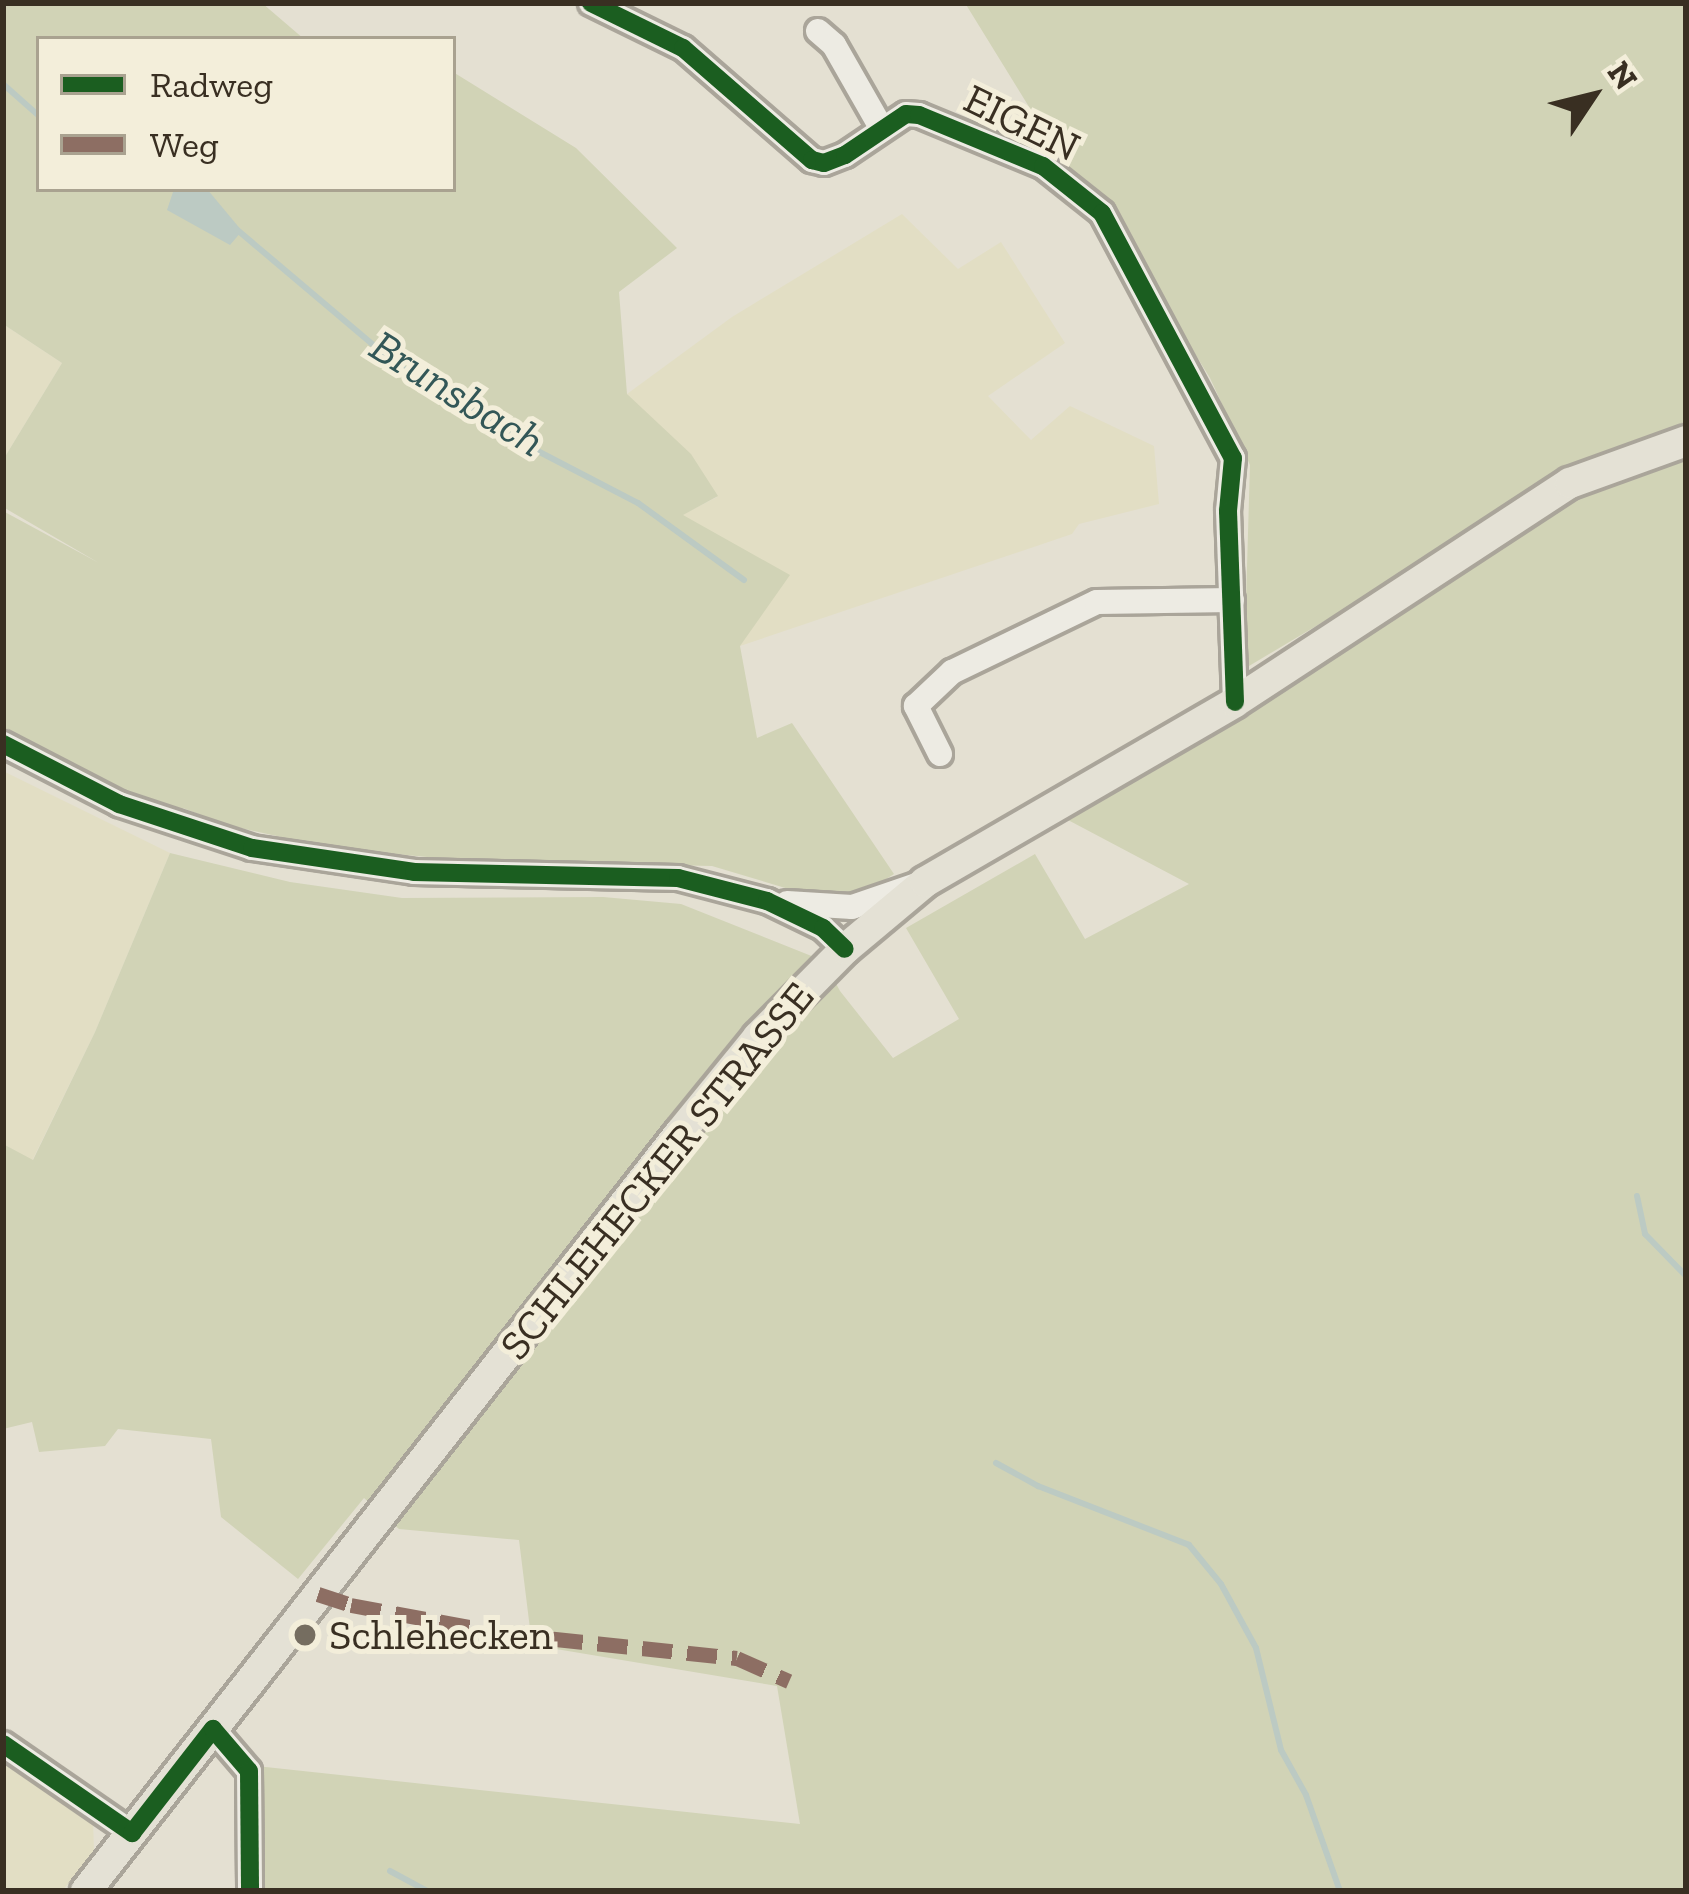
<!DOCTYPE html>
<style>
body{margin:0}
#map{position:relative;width:1689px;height:1894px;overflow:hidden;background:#e4e0d2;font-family:"Zilla Slab",serif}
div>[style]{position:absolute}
.farmland>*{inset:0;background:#e2dec4}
.green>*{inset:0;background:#d1d3b6}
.water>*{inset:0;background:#bccac3}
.stream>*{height:6px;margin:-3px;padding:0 3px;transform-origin:3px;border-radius:3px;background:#bccac3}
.roads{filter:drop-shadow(3px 0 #aaa59a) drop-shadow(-3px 0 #aaa59a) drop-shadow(0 3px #aaa59a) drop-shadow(0 -3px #aaa59a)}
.minor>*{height:24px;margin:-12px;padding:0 12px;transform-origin:12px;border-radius:12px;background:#edebe3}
.major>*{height:30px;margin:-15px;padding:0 15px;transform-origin:15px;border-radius:15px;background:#e4e1d5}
.quiet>*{height:15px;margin-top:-7.5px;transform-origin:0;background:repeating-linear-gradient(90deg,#8d6e63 0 30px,transparent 0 45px)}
.cycleway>*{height:18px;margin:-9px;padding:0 9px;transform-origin:9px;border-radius:9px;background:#1b5e20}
.dots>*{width:33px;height:33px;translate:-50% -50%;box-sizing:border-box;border:6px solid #f3eeda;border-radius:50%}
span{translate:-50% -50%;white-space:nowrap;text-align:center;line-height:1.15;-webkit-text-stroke:10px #f3eeda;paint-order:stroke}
.street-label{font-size:42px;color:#392f22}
.poi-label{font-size:42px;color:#392f22}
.left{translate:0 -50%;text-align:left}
.water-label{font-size:45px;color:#335757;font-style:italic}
.frame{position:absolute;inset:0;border:6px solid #392f22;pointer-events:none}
.legend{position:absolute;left:36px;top:36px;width:420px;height:156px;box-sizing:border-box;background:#f3eeda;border:3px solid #a9a290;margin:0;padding:15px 21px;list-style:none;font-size:36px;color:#392f22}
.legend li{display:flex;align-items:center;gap:24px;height:60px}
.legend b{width:60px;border:3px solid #a9a290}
.north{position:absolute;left:1533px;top:36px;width:120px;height:120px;-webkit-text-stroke:9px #f3eeda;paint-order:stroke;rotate:55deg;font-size:33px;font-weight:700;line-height:48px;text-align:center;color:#392f22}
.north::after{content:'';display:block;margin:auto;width:42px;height:54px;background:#392f22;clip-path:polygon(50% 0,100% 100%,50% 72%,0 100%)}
</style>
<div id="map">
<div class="farmland">
<div style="clip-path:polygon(902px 214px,958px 269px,1001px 242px,1065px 343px,988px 396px,1031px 440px,1070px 406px,1154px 446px,1159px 504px,1079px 524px,1072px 534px,740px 646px,682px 515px,717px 497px,627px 394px,732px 317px)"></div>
<div style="clip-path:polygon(3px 324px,62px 363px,3px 460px)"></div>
<div style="clip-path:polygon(3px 771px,170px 853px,95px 1032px,32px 1161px,3px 1144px)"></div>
<div style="clip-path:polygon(3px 1755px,93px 1818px,94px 1853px,62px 1891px,3px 1891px)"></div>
</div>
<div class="green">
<div style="clip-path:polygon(3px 3px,262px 3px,304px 39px,39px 39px,39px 189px,453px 189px,453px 72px,576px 148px,677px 248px,619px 292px,627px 394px,691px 454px,718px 496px,683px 515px,790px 575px,740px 646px,757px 738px,792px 723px,894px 874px,866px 892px,822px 899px,712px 866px,470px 861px,331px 848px,227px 825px,183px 808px,188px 819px,61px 767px,3px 731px,3px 511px,99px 563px,3px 507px,3px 460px,62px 363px,3px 324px)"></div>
<div style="clip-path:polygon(965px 3px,1686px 3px,1686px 427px,1452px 545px,1244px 669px,1250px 465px,1210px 378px,1130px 249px,1111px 205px,1063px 162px)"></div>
<div style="clip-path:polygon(1686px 456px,1686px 1891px,239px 1891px,240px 1776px,227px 1763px,800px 1824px,777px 1686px,532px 1645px,519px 1540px,399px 1529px,364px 1498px,298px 1579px,221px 1517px,211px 1439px,118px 1429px,105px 1446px,39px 1452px,32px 1422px,3px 1429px,3px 1144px,33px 1160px,95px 1032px,170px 853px,290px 882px,402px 898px,603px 897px,681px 904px,824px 961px,840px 991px,893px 1058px,959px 1019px,906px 928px,1035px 854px,1085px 939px,1189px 884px,1068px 820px,1187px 730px,1576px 494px)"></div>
</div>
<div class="water">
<div style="clip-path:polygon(174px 189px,207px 189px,242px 231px,230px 245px,167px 210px)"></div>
</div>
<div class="stream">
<div style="left:3px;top:84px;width:48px;rotate:41.6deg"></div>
<div style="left:235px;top:228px;width:211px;rotate:40.2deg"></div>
<div style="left:396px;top:364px;width:155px;rotate:31.8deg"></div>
<div style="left:528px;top:446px;width:124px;rotate:27.4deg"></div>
<div style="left:638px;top:503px;width:131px;rotate:36deg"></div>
<div style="left:1637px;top:1196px;width:39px;rotate:78deg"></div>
<div style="left:1645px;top:1234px;width:59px;rotate:45.7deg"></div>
<div style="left:996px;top:1463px;width:48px;rotate:28.7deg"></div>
<div style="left:1038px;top:1486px;width:162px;rotate:21.3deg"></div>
<div style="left:1189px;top:1545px;width:50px;rotate:50.6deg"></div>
<div style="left:1221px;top:1584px;width:73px;rotate:61.3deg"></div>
<div style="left:1256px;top:1648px;width:105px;rotate:76.2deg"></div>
<div style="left:1281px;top:1750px;width:51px;rotate:60.9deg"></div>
<div style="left:1306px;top:1795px;width:102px;rotate:70.5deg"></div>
<div style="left:390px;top:1871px;width:42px;rotate:28.4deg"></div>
</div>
<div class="roads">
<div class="minor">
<div style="left:591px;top:3px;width:102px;rotate:26.1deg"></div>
<div style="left:683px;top:48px;width:171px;rotate:41deg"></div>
<div style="left:812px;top:160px;width:12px;rotate:14deg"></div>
<div style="left:824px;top:163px;width:22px;rotate:-21deg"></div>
<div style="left:845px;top:155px;width:73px;rotate:-33.9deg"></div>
<div style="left:906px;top:114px;width:13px;rotate:4deg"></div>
<div style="left:919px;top:115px;width:134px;rotate:22.4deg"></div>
<div style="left:1043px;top:166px;width:75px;rotate:38.5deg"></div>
<div style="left:1102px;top:213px;width:278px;rotate:61.9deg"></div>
<div style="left:1233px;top:458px;width:53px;rotate:95.4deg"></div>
<div style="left:1228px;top:511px;width:191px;rotate:87.9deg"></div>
<div style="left:818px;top:31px;width:21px;rotate:41deg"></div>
<div style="left:834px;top:45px;width:97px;rotate:60.3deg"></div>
<div style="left:3px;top:744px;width:131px;rotate:27.3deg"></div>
<div style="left:119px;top:804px;width:140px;rotate:18.3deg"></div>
<div style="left:252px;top:848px;width:164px;rotate:8.4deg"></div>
<div style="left:414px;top:872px;width:264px;rotate:1.3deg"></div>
<div style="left:678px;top:878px;width:92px;rotate:14.5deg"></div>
<div style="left:767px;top:901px;width:62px;rotate:25.7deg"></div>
<div style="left:823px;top:928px;width:30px;rotate:44deg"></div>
<div style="left:940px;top:754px;width:54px;rotate:-116.6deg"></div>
<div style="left:916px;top:706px;width:50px;rotate:-43.4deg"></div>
<div style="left:952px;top:672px;width:161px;rotate:-25.8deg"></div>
<div style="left:1097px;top:602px;width:135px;rotate:-0.8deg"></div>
<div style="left:787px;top:903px;width:65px;rotate:3.5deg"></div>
<div style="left:852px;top:907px;width:74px;rotate:-18.9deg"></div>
<div style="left:213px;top:1729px;width:55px;rotate:49.4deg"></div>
<div style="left:249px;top:1771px;width:120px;rotate:89.5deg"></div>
<div style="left:3px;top:1744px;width:157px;rotate:34.6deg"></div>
</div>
<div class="major">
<div style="left:86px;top:1891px;width:962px;rotate:-51.93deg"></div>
<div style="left:679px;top:1134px;width:125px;rotate:-50.8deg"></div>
<div style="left:758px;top:1037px;width:124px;rotate:-45.3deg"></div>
<div style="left:845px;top:949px;width:104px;rotate:-39.9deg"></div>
<div style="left:925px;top:882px;width:358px;rotate:-30.1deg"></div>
<div style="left:1235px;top:702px;width:400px;rotate:-33.2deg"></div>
<div style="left:1570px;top:483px;width:123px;rotate:-19.9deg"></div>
</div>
</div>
<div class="quiet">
<div style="left:318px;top:1594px;width:35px;rotate:18deg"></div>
<div style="left:351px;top:1605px;width:160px;rotate:10.5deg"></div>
<div style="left:508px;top:1634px;width:230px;rotate:6deg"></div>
<div style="left:737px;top:1658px;width:57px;rotate:23.9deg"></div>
</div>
<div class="cycleway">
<div style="left:591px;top:3px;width:102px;rotate:26.1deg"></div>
<div style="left:683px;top:48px;width:171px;rotate:41deg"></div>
<div style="left:812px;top:160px;width:12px;rotate:14deg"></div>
<div style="left:824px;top:163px;width:22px;rotate:-21deg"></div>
<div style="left:845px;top:155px;width:73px;rotate:-33.9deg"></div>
<div style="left:906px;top:114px;width:13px;rotate:4deg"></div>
<div style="left:919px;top:115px;width:134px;rotate:22.4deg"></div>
<div style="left:1043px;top:166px;width:75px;rotate:38.5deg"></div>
<div style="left:1102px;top:213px;width:278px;rotate:61.9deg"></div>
<div style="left:1233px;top:458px;width:53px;rotate:95.4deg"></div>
<div style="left:1228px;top:511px;width:191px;rotate:87.9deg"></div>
<div style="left:3px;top:744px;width:131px;rotate:27.3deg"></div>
<div style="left:119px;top:804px;width:140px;rotate:18.3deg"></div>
<div style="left:252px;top:848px;width:164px;rotate:8.4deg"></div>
<div style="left:414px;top:872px;width:264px;rotate:1.3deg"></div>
<div style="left:678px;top:878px;width:92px;rotate:14.5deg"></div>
<div style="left:767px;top:901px;width:62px;rotate:25.7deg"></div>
<div style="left:823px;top:928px;width:30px;rotate:44deg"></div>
<div style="left:3px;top:1744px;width:157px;rotate:34.6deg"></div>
<div style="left:132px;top:1833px;width:132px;rotate:-52.1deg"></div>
<div style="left:213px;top:1729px;width:55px;rotate:49.4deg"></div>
<div style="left:249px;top:1771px;width:120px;rotate:89.5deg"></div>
</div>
<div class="dots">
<div style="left:305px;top:1635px;background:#756d60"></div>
</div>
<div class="street-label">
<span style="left:1022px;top:123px;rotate:26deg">EIGEN</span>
<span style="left:657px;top:1171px;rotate:-51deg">SCHLEHECKER STRASSE</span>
</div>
<div class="poi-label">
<span class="left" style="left:329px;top:1635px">Schlehecken</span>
</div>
<div class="water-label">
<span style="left:457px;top:394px;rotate:32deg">Brunsbach</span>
</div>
<div class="frame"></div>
<ul class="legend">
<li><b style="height:15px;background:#1b5e20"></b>Radweg</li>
<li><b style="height:15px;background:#8d6e63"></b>Weg</li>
</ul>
<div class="north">N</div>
</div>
